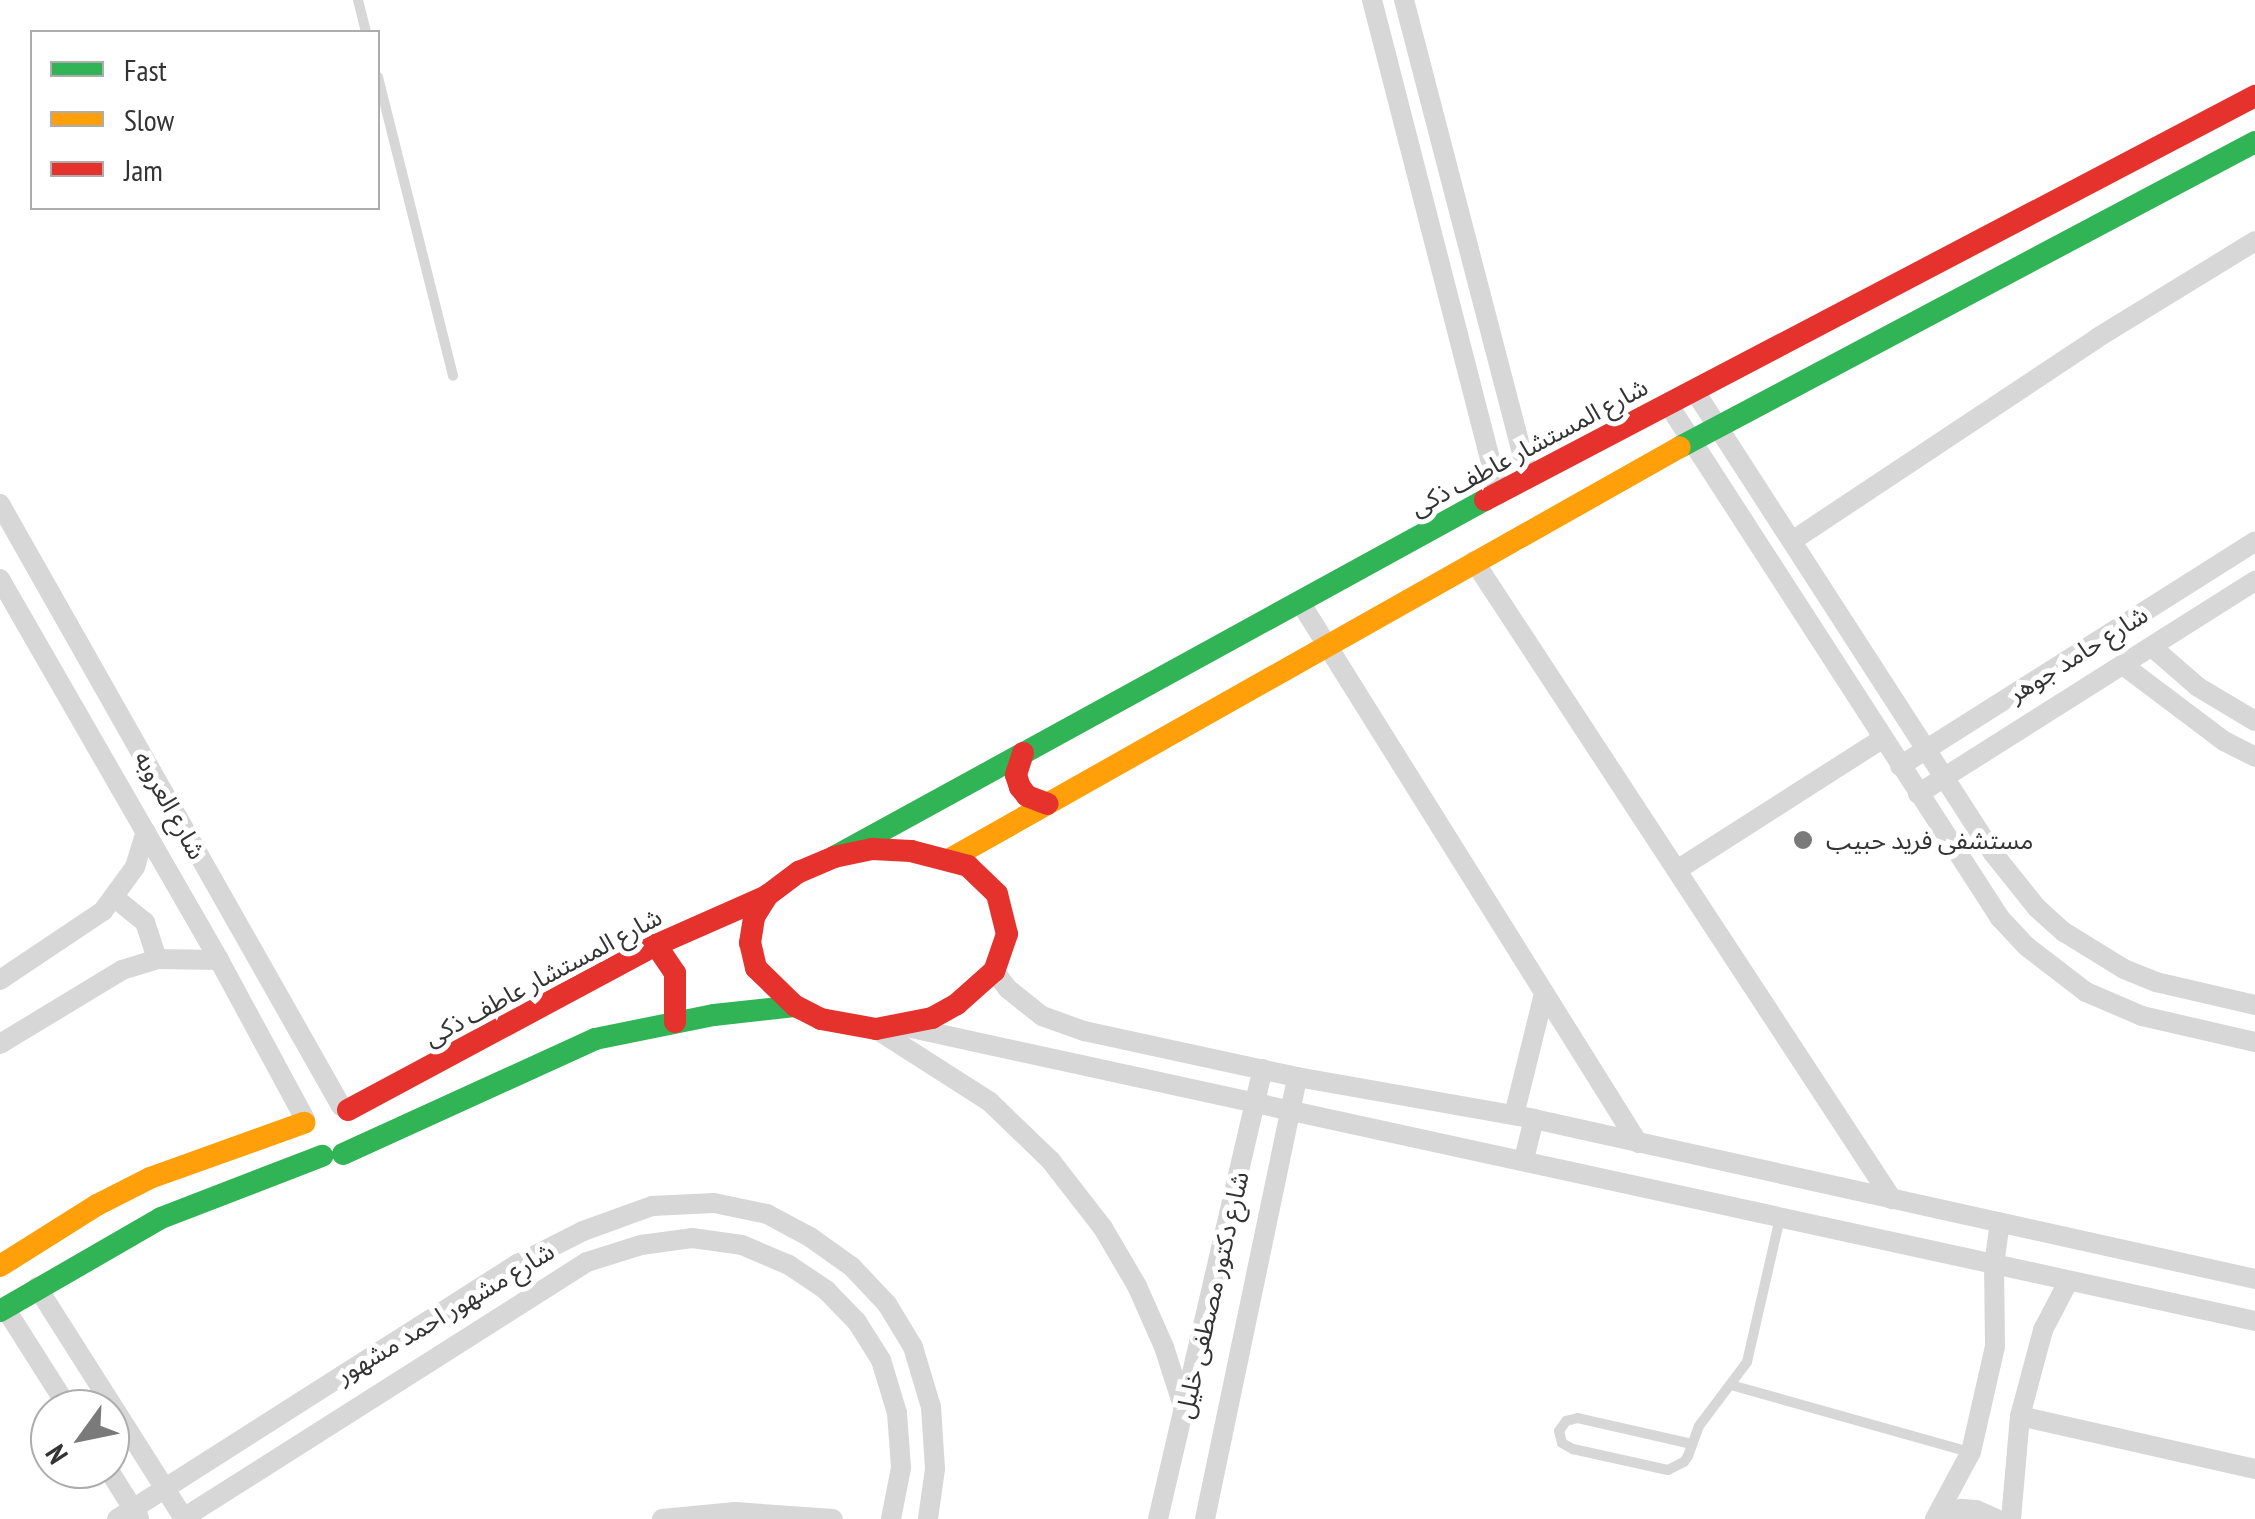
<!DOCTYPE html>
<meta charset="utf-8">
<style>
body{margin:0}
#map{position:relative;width:2255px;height:1519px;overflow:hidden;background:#fff;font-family:"PT Sans Narrow","Noto Sans Arabic",sans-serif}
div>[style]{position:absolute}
.lane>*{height:10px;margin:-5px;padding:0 5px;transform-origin:5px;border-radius:5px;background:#d7d7d7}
.street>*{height:20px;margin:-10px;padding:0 10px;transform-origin:10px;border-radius:10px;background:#d7d7d7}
.fast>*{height:22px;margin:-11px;padding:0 11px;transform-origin:11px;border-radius:11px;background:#30b455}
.slow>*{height:22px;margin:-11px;padding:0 11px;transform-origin:11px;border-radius:11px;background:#ff9f0a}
.jam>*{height:22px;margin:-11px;padding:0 11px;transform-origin:11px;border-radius:11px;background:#e5322d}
.dots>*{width:28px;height:28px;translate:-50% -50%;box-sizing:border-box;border:5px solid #fff;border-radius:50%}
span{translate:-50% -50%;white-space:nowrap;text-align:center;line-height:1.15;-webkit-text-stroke:10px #fff;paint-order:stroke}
.street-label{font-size:25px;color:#333}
.poi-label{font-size:25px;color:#333}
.left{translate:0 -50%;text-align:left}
.legend{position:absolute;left:30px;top:30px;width:350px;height:180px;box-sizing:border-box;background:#fff;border:2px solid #adadad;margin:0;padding:12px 18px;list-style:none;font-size:30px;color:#333}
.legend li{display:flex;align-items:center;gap:20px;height:50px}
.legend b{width:50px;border:2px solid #adadad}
.north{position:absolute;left:30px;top:1389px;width:100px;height:100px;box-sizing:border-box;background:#fff;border:2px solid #adadad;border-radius:50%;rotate:237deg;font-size:28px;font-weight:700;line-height:40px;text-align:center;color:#333}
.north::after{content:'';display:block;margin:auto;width:35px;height:45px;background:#7a7a7a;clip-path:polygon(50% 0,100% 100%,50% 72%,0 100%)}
</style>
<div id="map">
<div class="lane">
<div style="left:358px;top:0;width:33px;rotate:76deg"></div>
<div style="left:378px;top:77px;width:308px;rotate:75.9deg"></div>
<div style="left:1731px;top:1385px;width:248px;rotate:15.7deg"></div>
<div style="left:1692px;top:1444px;width:117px;rotate:-167.2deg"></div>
<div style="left:1578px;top:1418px;width:12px;rotate:166deg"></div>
<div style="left:1566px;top:1421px;width:12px;rotate:125deg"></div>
<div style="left:1559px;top:1431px;width:12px;rotate:76deg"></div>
<div style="left:1562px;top:1443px;width:13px;rotate:29deg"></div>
<div style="left:1573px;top:1449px;width:97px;rotate:12.5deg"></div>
<div style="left:1668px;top:1470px;width:18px;rotate:-27deg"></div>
<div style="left:1684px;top:1462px;width:7px;rotate:-56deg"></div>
<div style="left:1688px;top:1456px;width:32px;rotate:-70deg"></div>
<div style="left:1699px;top:1426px;width:80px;rotate:-53.1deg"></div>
<div style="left:1747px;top:1362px;width:148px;rotate:-77.1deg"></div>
</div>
<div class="street">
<div style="left:1372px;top:0;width:510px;rotate:75.58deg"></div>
<div style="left:1404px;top:0;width:493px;rotate:75.4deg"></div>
<div style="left:1694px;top:390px;width:551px;rotate:57.15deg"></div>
<div style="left:1993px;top:853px;width:70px;rotate:51.3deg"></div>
<div style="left:2037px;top:908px;width:36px;rotate:42deg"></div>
<div style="left:2064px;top:932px;width:70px;rotate:31.7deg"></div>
<div style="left:2124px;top:969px;width:35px;rotate:22deg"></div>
<div style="left:2156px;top:982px;width:102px;rotate:13.1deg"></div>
<div style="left:1668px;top:404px;width:612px;rotate:57.14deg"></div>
<div style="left:2000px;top:918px;width:38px;rotate:47deg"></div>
<div style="left:2026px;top:946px;width:76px;rotate:37.5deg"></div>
<div style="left:2086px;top:992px;width:61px;rotate:23.2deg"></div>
<div style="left:2142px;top:1016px;width:116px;rotate:13deg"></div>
<div style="left:0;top:504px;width:692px;rotate:60.47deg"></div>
<div style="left:1792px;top:541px;width:366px;rotate:-33.6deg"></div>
<div style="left:2097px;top:338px;width:185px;rotate:-31.5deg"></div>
<div style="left:1474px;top:561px;width:763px;rotate:56.77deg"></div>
<div style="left:0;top:579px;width:439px;rotate:60.1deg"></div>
<div style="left:219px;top:960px;width:181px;rotate:61.6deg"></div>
<div style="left:1300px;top:602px;width:638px;rotate:58deg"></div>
<div style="left:2152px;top:647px;width:61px;rotate:41deg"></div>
<div style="left:2198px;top:687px;width:66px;rotate:30.8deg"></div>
<div style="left:2123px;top:665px;width:126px;rotate:37deg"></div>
<div style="left:2224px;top:741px;width:35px;rotate:27deg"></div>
<div style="left:1900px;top:766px;width:420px;rotate:-32.3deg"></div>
<div style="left:1918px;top:794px;width:399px;rotate:-32.3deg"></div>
<div style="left:1677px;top:870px;width:243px;rotate:-32.6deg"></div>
<div style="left:115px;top:898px;width:38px;rotate:39deg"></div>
<div style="left:145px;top:922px;width:39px;rotate:72deg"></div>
<div style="left:994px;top:971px;width:23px;rotate:52deg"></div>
<div style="left:1008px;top:989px;width:43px;rotate:38.5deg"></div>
<div style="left:1042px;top:1016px;width:45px;rotate:19.7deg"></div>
<div style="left:1084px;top:1031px;width:218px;rotate:12.2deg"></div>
<div style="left:1297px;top:1077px;width:241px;rotate:10deg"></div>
<div style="left:1534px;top:1119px;width:739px;rotate:12.51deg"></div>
<div style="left:0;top:980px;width:124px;rotate:-33.8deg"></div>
<div style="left:103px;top:911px;width:54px;rotate:-54deg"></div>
<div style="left:135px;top:867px;width:37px;rotate:-73deg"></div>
<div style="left:907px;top:1027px;width:1380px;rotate:12.3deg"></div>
<div style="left:876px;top:1029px;width:135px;rotate:32.6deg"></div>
<div style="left:990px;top:1102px;width:85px;rotate:44deg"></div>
<div style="left:1051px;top:1161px;width:85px;rotate:52.2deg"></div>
<div style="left:1103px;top:1228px;width:67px;rotate:59.6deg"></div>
<div style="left:1137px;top:1286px;width:67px;rotate:66.1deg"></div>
<div style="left:1164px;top:1347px;width:68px;rotate:72.1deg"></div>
<div style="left:0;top:1044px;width:143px;rotate:-31.2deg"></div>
<div style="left:122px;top:970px;width:37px;rotate:-17deg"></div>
<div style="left:157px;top:959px;width:62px;rotate:0.9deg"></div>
<div style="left:1514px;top:1115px;width:125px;rotate:-76.1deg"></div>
<div style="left:1524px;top:1159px;width:41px;rotate:-76deg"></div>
<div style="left:37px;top:1287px;width:275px;rotate:57.6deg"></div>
<div style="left:5px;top:1308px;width:120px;rotate:57.6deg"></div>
<div style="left:2020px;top:1416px;width:241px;rotate:12.7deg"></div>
<div style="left:108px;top:1469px;width:58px;rotate:57.7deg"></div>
<div style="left:117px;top:1519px;width:475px;rotate:-32.5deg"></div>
<div style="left:518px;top:1264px;width:73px;rotate:-26.9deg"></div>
<div style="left:583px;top:1231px;width:73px;rotate:-19.9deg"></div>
<div style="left:652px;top:1206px;width:62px;rotate:-2.8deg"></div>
<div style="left:714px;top:1203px;width:54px;rotate:11.7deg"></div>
<div style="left:767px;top:1214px;width:49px;rotate:28.1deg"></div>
<div style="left:810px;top:1237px;width:52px;rotate:35.5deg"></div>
<div style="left:852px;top:1267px;width:51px;rotate:46.6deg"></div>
<div style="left:887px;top:1304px;width:50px;rotate:58.8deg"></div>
<div style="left:913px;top:1347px;width:63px;rotate:73.3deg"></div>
<div style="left:931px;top:1407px;width:62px;rotate:86.3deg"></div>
<div style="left:935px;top:1469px;width:50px;rotate:98deg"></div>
<div style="left:182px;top:1519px;width:480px;rotate:-32.4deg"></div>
<div style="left:587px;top:1262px;width:57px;rotate:-17.5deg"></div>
<div style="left:641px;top:1245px;width:51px;rotate:-7.8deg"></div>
<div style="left:692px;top:1238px;width:50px;rotate:8deg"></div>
<div style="left:742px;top:1245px;width:51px;rotate:23.1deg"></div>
<div style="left:789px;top:1265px;width:45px;rotate:34deg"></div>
<div style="left:826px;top:1290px;width:45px;rotate:45.9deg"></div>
<div style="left:857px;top:1322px;width:45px;rotate:57.7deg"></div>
<div style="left:881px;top:1360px;width:55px;rotate:73.2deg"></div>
<div style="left:897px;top:1413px;width:55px;rotate:85.8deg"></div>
<div style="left:901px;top:1468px;width:52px;rotate:101.1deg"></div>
<div style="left:662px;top:1519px;width:73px;rotate:-5.5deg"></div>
<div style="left:735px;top:1512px;width:98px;rotate:4.1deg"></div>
<div style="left:1158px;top:1519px;width:462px;rotate:-76.9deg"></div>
<div style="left:1205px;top:1519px;width:451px;rotate:-78.2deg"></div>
<div style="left:1935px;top:1519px;width:76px;rotate:-61.8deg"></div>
<div style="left:1971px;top:1452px;width:109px;rotate:-77.2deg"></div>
<div style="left:1995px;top:1346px;width:81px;rotate:-90.7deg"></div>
<div style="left:1994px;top:1265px;width:43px;rotate:-82.1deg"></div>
<div style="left:1937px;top:1519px;width:26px;rotate:-23deg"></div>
<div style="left:1961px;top:1509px;width:15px;rotate:4deg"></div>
<div style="left:1976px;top:1510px;width:22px;rotate:24deg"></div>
<div style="left:2011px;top:1519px;width:103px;rotate:-85deg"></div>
<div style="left:2020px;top:1416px;width:89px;rotate:-75deg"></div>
<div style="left:2043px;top:1330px;width:54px;rotate:-62.5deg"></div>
</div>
<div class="fast">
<div style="left:1680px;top:447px;width:651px;rotate:-27.94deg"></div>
<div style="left:834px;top:857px;width:742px;rotate:-28.74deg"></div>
<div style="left:343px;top:1154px;width:277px;rotate:-24.5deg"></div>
<div style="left:595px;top:1039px;width:121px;rotate:-11.4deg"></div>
<div style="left:714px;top:1015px;width:81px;rotate:-6.3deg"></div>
<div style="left:0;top:1311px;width:186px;rotate:-30deg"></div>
<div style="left:161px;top:1218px;width:173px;rotate:-21.1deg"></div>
</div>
<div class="slow">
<div style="left:948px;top:860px;width:840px;rotate:-29.43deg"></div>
<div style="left:0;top:1266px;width:115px;rotate:-32.2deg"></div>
<div style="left:97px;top:1205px;width:59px;rotate:-27deg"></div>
<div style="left:150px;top:1178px;width:164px;rotate:-19.7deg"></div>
</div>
<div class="jam">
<div style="left:1485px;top:500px;width:870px;rotate:-27.68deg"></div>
<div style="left:1023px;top:753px;width:23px;rotate:108deg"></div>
<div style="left:1016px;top:775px;width:13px;rotate:72deg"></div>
<div style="left:1020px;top:787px;width:11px;rotate:52deg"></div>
<div style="left:1027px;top:796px;width:22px;rotate:21deg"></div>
<div style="left:872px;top:849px;width:39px;rotate:3deg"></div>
<div style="left:911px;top:851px;width:59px;rotate:14.7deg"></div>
<div style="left:968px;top:866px;width:40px;rotate:44deg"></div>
<div style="left:997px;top:894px;width:41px;rotate:76deg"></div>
<div style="left:1007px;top:934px;width:39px;rotate:109deg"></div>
<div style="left:994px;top:971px;width:50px;rotate:138.3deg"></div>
<div style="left:957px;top:1004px;width:29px;rotate:151deg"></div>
<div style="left:932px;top:1018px;width:57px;rotate:168.9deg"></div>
<div style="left:876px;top:1029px;width:56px;rotate:-169.7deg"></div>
<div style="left:821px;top:1019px;width:29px;rotate:-153deg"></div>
<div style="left:795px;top:1006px;width:54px;rotate:-135.7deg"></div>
<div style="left:756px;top:968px;width:26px;rotate:-103deg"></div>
<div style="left:750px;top:943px;width:26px;rotate:-81deg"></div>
<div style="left:754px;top:917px;width:26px;rotate:-58deg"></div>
<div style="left:768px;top:895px;width:39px;rotate:-37deg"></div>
<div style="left:799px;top:872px;width:38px;rotate:-23deg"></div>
<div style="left:834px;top:857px;width:39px;rotate:-12deg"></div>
<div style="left:656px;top:945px;width:34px;rotate:56deg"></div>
<div style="left:675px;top:973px;width:49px;rotate:90deg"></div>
<div style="left:348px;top:1110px;width:349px;rotate:-28.2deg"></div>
<div style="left:656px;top:945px;width:121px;rotate:-23.8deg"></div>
</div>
<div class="dots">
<div style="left:1803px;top:840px;background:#7a7a7a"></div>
</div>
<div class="street-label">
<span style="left:1529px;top:447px;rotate:-28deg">شارع المستشار عاطف ذكى</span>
<span style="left:2078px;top:654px;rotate:-32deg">شارع حامد جوهر</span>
<span style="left:170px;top:805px;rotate:61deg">شارع العروبه</span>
<span style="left:543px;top:977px;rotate:-28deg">شارع المستشار عاطف ذكى</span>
<span style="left:1212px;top:1295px;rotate:-77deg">شارع دكتور مصطفى خليل</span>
<span style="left:445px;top:1313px;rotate:-31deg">شارع مشهور احمد مشهور</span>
</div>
<div class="poi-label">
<span class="left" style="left:1826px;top:840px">مستشفى فريد حبيب</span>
</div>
<ul class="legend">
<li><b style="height:12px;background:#30b455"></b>Fast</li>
<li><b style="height:12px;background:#ff9f0a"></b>Slow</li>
<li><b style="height:12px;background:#e5322d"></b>Jam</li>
</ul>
<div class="north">N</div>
</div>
